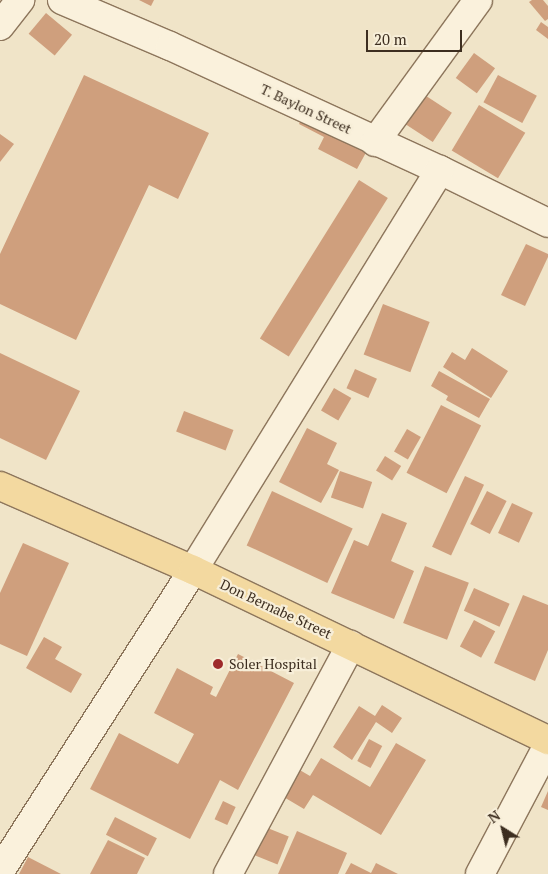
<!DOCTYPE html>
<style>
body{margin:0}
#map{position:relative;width:548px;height:874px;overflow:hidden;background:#f0e4c8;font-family:"PT Serif",serif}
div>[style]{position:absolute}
.building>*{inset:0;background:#cf9f7d;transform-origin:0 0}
.roads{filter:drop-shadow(1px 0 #8d765c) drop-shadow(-1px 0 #8d765c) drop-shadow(0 1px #8d765c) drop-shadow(0 -1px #8d765c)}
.minor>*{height:28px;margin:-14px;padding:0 14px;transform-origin:14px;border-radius:14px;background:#faf1dc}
.major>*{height:28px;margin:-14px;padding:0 14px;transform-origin:14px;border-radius:14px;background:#f3d9a0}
.dots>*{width:14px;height:14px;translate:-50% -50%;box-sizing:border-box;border:2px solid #f7eed8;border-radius:50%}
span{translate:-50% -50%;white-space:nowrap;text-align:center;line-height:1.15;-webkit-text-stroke:4.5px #f7eed8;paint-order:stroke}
.street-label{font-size:14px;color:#3d2e20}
.poi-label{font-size:14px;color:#3d2e20}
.left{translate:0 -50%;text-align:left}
.north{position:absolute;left:478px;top:804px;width:50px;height:50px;-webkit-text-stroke:4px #f7eed8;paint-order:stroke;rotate:324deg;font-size:14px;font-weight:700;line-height:20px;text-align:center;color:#3d2e20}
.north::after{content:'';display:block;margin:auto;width:18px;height:22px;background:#3d2e20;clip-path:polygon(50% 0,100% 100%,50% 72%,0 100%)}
.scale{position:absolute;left:366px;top:30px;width:96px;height:22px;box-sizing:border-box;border:2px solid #3d2e20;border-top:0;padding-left:6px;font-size:15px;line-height:18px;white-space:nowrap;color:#3d2e20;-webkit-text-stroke:4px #f7eed8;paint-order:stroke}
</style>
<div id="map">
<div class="building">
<div style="clip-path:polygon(139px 0,154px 0,151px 6px)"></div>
<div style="clip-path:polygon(532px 0,543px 0,548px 6px,548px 19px,545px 21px,529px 2px)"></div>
<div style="left:46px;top:13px;width:34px;height:27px;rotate:40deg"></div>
<div style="clip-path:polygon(541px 22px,548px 27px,548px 39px,536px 30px)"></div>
<div style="left:474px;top:53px;width:26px;height:31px;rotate:36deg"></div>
<div style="clip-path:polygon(84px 75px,209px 133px,178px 199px,149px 185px,76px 340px,0 304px,0 254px)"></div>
<div style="left:498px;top:75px;width:44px;height:31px;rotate:28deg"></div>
<div style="left:420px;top:92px;width:38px;height:35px;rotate:33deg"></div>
<div style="left:479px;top:105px;width:54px;height:53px;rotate:31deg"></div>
<div style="clip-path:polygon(304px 114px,369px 147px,357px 169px,318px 149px,324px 137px,299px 124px)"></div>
<div style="clip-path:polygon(0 134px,14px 144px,0 162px)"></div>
<div style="left:359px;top:180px;width:34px;height:187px;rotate:32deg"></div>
<div style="clip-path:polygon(526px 244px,548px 254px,548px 257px,525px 306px,501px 295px)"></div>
<div style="left:383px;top:304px;width:50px;height:54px;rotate:21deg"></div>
<div style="clip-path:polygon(472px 348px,508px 371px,491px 398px,443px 367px,452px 352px,465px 360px)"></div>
<div style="clip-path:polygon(0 353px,80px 391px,46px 460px,0 438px)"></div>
<div style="left:355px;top:369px;width:24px;height:21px;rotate:24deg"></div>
<div style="clip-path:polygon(439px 371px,490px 399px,479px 418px,446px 400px,448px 396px,431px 386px)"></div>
<div style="left:334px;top:388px;width:20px;height:26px;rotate:30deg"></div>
<div style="left:441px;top:405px;width:45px;height:76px;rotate:27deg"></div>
<div style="left:184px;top:411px;width:53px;height:22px;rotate:21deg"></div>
<div style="clip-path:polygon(307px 428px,337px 443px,327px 464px,339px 470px,321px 503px,279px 482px)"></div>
<div style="left:407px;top:429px;width:16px;height:26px;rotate:30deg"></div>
<div style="left:385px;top:456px;width:19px;height:17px;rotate:32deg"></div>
<div style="left:340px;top:471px;width:34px;height:28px;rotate:19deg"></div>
<div style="left:465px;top:476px;width:21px;height:78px;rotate:25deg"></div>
<div style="left:272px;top:491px;width:89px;height:60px;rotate:25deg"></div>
<div style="left:487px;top:491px;width:22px;height:37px;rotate:27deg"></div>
<div style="left:512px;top:503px;width:23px;height:33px;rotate:25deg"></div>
<div style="clip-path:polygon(382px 513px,407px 523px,391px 561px,414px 571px,394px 619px,331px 593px,354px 540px,368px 546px)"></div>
<div style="clip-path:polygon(23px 543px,69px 563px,27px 656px,0 644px,0 593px)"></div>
<div style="left:425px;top:566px;width:47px;height:61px;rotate:21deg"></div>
<div style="left:474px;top:588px;width:39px;height:25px;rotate:24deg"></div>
<div style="clip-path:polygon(523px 595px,548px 605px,548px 650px,535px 681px,494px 663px)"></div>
<div style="left:474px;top:620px;width:24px;height:30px;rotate:28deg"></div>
<div style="clip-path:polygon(44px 637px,62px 647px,55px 659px,82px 674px,71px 693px,26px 668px)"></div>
<div style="clip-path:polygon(238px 654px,294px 683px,238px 790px,220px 780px,190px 839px,90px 789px,119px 733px,178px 764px,194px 734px,154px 713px,177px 668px,213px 687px,210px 694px,216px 697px)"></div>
<div style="clip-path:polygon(382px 705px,402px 718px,392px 733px,376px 722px,352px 760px,333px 747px,359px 706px,375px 716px)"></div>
<div style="left:369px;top:739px;width:15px;height:25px;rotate:28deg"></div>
<div style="clip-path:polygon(396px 743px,426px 760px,381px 835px,313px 795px,304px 809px,282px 796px,298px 769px,310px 776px,321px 758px,370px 787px)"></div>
<div style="clip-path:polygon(548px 791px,548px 810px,541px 807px)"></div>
<div style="left:223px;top:801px;width:14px;height:20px;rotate:25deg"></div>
<div style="left:115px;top:817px;width:47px;height:20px;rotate:27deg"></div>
<div style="left:260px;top:825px;width:31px;height:30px;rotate:22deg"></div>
<div style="clip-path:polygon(297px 831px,347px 853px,338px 874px,278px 874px)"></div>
<div style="clip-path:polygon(108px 840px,145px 858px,137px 874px,90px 874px)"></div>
<div style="clip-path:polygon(28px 857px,61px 874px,19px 874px)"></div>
<div style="clip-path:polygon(351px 863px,371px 873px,376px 863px,398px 874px,345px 874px)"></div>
</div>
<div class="roads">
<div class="minor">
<div style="left:62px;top:0;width:117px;rotate:23.1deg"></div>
<div style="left:170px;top:46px;width:297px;rotate:24.7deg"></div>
<div style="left:440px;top:170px;width:120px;rotate:26.1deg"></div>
<div style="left:0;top:26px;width:33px;rotate:-52deg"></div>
<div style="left:375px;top:142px;width:175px;rotate:-54deg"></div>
<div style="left:0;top:871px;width:358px;rotate:-57.3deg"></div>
<div style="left:193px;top:570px;width:470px;rotate:-58.3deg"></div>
<div style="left:228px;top:874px;width:260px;rotate:-61.8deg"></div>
<div style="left:480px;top:874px;width:146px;rotate:-62.2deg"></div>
</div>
<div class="major">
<div style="left:0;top:486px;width:210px;rotate:23.5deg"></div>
<div style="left:193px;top:570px;width:394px;rotate:25.6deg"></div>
</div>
</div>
<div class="dots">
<div style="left:218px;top:664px;background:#9e2a2b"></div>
</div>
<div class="street-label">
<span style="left:306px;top:109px;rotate:25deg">T. Baylon Street</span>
<span style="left:276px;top:609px;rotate:25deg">Don Bernabe Street</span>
</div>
<div class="poi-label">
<span class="left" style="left:229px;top:664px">Soler Hospital</span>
</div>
<div class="north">N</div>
<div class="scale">20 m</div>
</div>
